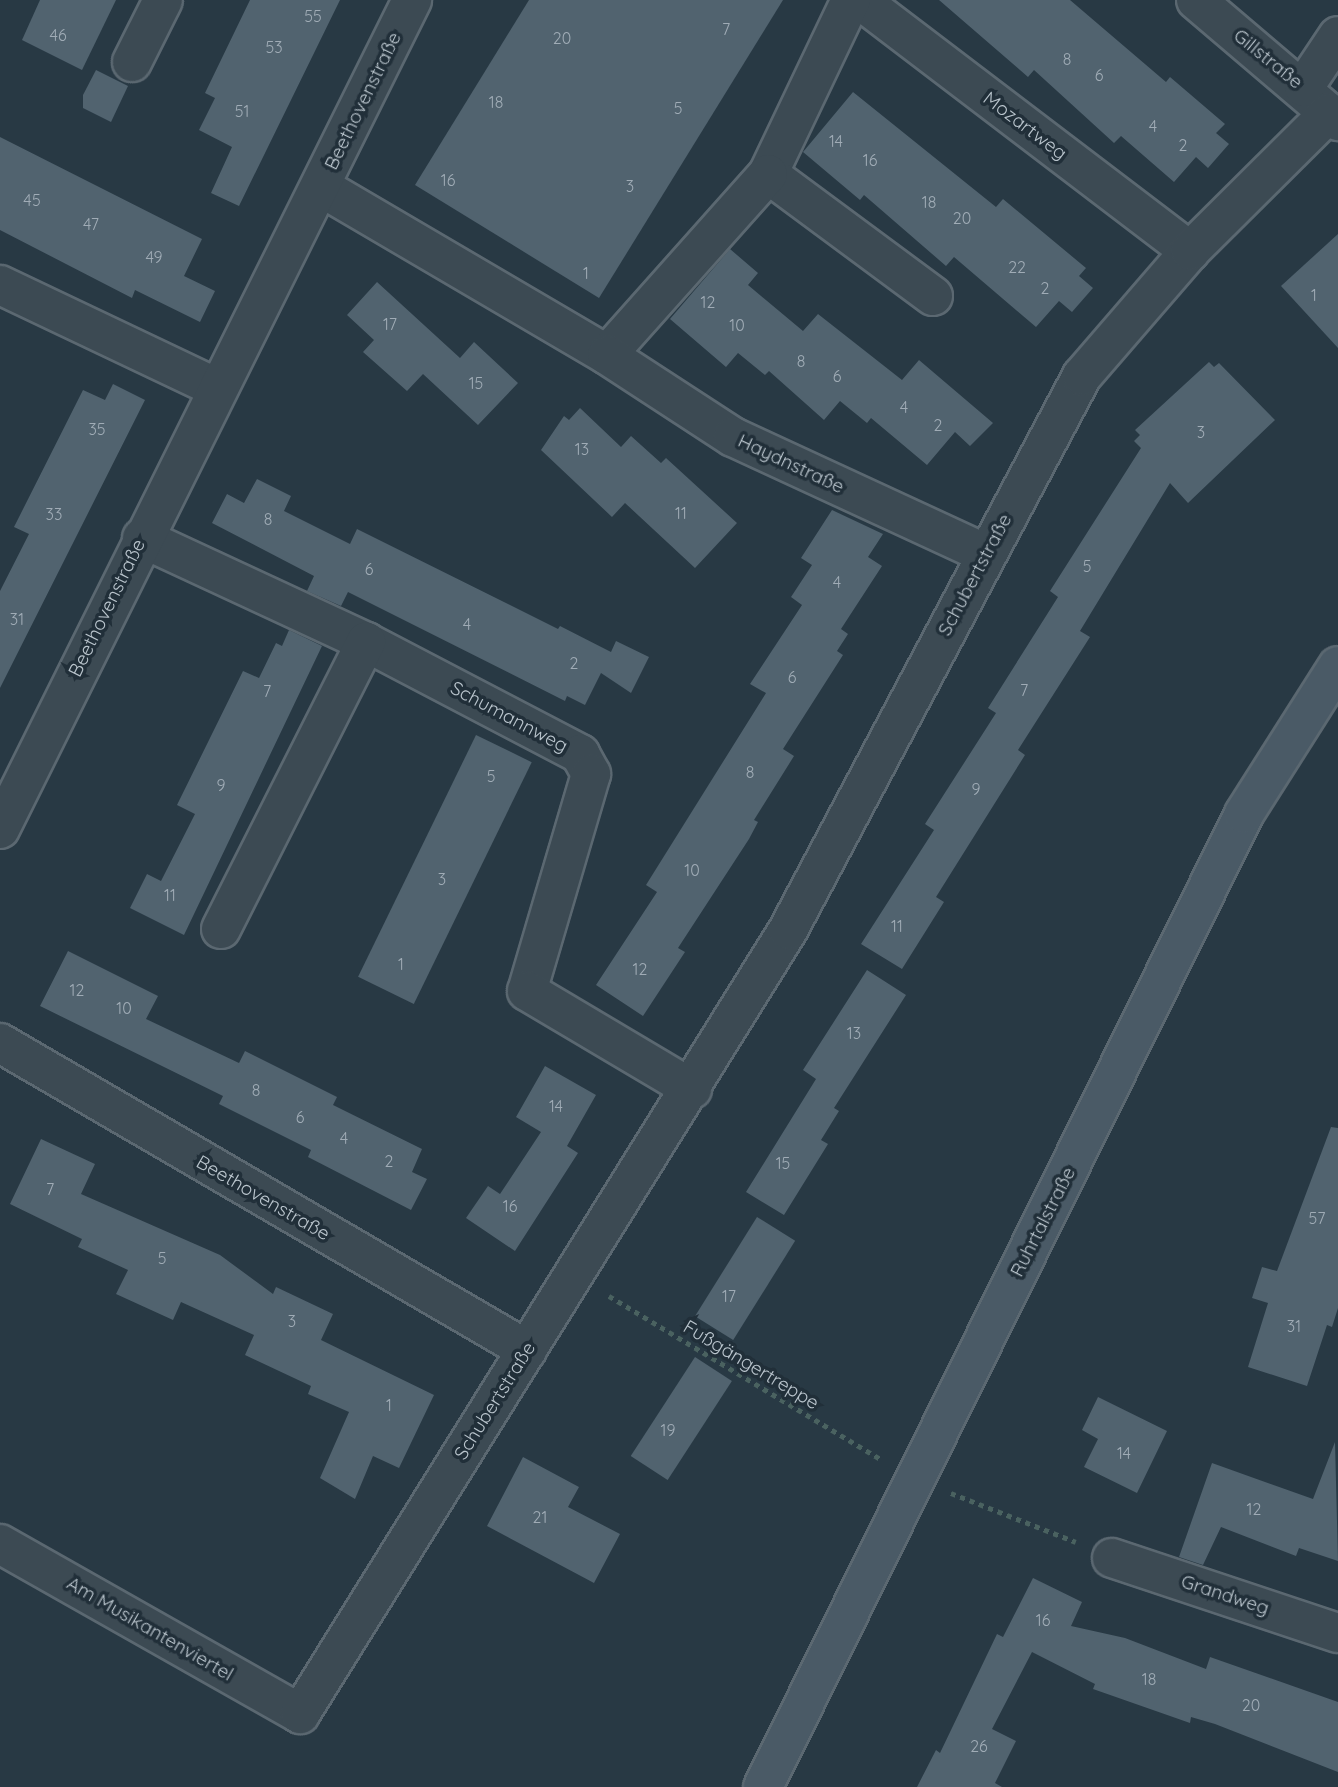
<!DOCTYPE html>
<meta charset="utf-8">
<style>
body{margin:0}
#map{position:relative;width:1338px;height:1787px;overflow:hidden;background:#283944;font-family:Quicksand,sans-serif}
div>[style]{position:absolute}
.building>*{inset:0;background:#51636f;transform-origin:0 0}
.path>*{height:4.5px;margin-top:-2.25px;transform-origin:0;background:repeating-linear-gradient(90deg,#4a6260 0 5px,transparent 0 10px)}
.roads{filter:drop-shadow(2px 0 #5b6871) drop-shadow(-2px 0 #5b6871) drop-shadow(0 2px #5b6871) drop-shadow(0 -2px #5b6871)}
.minor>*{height:38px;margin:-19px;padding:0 19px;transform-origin:19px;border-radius:19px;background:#3c4a53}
.secondary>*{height:38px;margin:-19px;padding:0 19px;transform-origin:19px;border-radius:19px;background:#4a5a66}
span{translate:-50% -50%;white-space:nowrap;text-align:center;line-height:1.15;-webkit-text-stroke:7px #212f39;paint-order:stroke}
.number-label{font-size:16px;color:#a0acb6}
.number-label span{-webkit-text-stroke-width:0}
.street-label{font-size:19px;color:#bac5cd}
</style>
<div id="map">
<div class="building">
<div style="clip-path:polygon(40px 0,116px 0,82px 70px,22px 40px)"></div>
<div style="clip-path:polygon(250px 0,340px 0,239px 206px,211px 193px,232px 147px,199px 130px,215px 98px,205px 93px)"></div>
<div style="clip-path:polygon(529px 0,783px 0,599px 298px,415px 185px)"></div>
<div style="clip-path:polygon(939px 0,1070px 0,1166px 82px,1170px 77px,1225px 124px,1216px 133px,1229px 144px,1208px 168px,1196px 157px,1174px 182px,1121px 136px,1114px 143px,1034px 70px,1028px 77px)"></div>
<div style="clip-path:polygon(96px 70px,128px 86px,111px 122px,83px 108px,83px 95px)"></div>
<div style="clip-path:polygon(853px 92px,996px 207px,1003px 199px,1086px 268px,1079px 276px,1093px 288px,1072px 312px,1059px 301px,1036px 327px,954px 257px,946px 266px,864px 195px,860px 200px,803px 152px)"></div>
<div style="clip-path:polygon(0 137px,202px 239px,184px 276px,215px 291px,200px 322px,135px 290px,132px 298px,0 230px)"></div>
<div style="clip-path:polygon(1338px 234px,1338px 348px,1281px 286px)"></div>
<div style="clip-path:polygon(730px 249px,758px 273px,748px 285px,803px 331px,818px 314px,902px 380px,919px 360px,993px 423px,970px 446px,955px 432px,927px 465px,871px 418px,867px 423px,840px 401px,824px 420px,769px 371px,765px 375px,738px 353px,726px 367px,670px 319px)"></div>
<div style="clip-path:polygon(377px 282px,460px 358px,474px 342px,518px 383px,478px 425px,423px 374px,407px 391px,363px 352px,374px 340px,347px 315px)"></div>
<div style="clip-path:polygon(1209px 362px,1214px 367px,1219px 363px,1275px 420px,1188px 503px,1170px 483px,1080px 631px,1090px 637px,1018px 750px,1025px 755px,936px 897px,944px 902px,902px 969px,861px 944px,934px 830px,925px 824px,996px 713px,988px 708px,1058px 597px,1050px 591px,1141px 448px,1134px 441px,1140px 435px,1135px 430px)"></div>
<div style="clip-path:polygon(113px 384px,145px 400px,0 688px,0 591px,29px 534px,14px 527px,83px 390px,105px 400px)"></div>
<div style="clip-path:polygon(580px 408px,621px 447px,631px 436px,661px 463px,666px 458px,737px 523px,695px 568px,625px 503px,612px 517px,541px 450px,564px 416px,569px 420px)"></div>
<div style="clip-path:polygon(257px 479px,291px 496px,284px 511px,350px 544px,357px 529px,558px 629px,560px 626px,611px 652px,616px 641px,649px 657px,631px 693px,601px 673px,585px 705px,567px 696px,565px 701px,348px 592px,341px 606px,307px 591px,314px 576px,212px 523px,227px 494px,244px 503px)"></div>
<div style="clip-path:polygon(832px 510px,883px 534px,868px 557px,882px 566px,841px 629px,848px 634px,837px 651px,843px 655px,783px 749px,794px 756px,754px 820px,758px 822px,749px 839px,678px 948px,685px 952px,643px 1016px,596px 985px,657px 892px,646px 885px,766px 693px,750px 684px,802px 605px,791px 597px,812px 565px,801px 558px)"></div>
<div style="clip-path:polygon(289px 630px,322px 646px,184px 935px,130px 908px,147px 874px,161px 881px,195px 814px,177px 805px,243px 671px,259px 678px,276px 643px,282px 646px)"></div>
<div style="left:476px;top:735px;width:62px;height:269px;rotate:26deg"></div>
<div style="clip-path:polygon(68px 951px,158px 996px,146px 1019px,239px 1063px,245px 1051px,337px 1097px,333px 1105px,422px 1149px,412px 1172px,427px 1179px,411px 1210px,308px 1157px,311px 1150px,219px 1104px,223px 1096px,40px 1006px)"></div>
<div style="clip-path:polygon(867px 970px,906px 995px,834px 1108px,839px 1111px,821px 1140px,828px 1144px,784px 1215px,746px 1192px,816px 1079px,803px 1070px)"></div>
<div style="clip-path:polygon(545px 1066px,596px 1095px,567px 1146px,578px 1153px,515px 1251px,466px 1218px,488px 1186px,500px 1194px,541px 1132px,516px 1117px)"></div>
<div style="clip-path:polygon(1331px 1127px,1338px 1128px,1338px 1308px,1332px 1327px,1327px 1325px,1307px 1386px,1248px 1367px,1268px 1303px,1252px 1298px,1262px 1267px,1277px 1271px)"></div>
<div style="clip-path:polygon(41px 1139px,95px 1164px,81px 1194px,220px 1255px,273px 1294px,276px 1287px,333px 1314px,321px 1340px,434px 1395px,399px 1468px,373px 1456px,355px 1499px,320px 1478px,349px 1412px,308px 1394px,311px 1386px,245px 1355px,254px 1335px,181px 1302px,173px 1320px,116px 1294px,128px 1270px,78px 1247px,82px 1239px,10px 1204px)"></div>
<div style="left:757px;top:1217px;width:45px;height:117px;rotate:32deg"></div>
<div style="left:695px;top:1357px;width:44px;height:118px;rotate:33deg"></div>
<div style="clip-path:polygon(1098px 1397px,1167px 1431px,1137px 1493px,1084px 1467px,1098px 1439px,1082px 1430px)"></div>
<div style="clip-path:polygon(1335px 1442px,1338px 1561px,1299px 1548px,1296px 1556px,1221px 1527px,1203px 1565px,1179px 1557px,1212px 1463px,1313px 1499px)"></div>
<div style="clip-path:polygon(523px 1457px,579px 1487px,568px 1507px,620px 1534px,594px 1583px,487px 1526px)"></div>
<div style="clip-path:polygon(1033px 1578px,1082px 1602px,1071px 1626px,1125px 1638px,1206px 1669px,1210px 1657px,1338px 1702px,1338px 1772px,1215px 1724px,1191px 1717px,1190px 1723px,1093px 1689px,1095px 1684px,1032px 1652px,992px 1729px,1016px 1741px,995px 1783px,1002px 1787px,917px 1787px,936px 1750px,940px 1753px,997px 1634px,1003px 1637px)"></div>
</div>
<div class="path">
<div style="left:609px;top:1296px;width:316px;rotate:31deg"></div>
<div style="left:951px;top:1493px;width:134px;rotate:21.4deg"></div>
</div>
<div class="roads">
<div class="minor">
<div style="left:860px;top:0;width:415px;rotate:37.3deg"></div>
<div style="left:1196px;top:0;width:187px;rotate:40.4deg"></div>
<div style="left:132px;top:62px;width:69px;rotate:-63.4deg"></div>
<div style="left:1304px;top:87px;width:61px;rotate:-56.3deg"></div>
<div style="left:768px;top:174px;width:193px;rotate:-64.5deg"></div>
<div style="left:321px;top:187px;width:332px;rotate:30.4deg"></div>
<div style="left:0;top:285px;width:240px;rotate:25.4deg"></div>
<div style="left:933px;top:296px;width:205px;rotate:-143.5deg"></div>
<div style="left:768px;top:174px;width:242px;rotate:131.7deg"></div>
<div style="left:607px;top:355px;width:150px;rotate:33.1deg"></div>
<div style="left:733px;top:437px;width:279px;rotate:24.8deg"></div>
<div style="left:142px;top:538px;width:247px;rotate:24.9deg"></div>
<div style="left:366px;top:642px;width:242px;rotate:27.6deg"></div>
<div style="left:580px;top:754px;width:23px;rotate:61deg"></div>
<div style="left:591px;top:774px;width:226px;rotate:106.4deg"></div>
<div style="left:527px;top:991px;width:192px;rotate:30.7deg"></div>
<div style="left:0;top:829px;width:926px;rotate:-63.57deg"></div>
<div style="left:221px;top:929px;width:322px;rotate:-63.2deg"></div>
<div style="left:0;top:1043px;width:610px;rotate:30.22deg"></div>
<div style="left:0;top:1544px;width:345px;rotate:29.5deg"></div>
<div style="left:300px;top:1714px;width:923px;rotate:-58.1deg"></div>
<div style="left:788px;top:930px;width:627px;rotate:-62.05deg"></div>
<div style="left:1082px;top:376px;width:165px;rotate:-49.2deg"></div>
<div style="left:1190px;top:251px;width:196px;rotate:-44.8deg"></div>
<div style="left:1112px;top:1558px;width:238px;rotate:18.4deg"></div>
</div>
<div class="secondary">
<div style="left:763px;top:1787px;width:1085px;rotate:-63.69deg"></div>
<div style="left:1244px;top:814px;width:175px;rotate:-57.6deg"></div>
</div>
</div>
<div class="number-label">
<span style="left:313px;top:16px">55</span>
<span style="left:726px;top:29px">7</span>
<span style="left:58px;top:35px">46</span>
<span style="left:562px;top:38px">20</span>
<span style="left:274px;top:47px">53</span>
<span style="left:1067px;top:59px">8</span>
<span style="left:1099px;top:75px">6</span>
<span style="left:496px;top:102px">18</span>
<span style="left:678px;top:108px">5</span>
<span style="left:242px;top:111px">51</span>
<span style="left:1153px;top:126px">4</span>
<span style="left:836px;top:141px">14</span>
<span style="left:1183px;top:145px">2</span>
<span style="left:870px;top:160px">16</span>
<span style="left:448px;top:180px">16</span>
<span style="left:630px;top:186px">3</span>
<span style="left:32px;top:200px">45</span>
<span style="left:929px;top:202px">18</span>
<span style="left:962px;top:218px">20</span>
<span style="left:91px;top:224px">47</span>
<span style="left:154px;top:257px">49</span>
<span style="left:1017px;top:267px">22</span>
<span style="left:586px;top:273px">1</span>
<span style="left:1045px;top:288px">2</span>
<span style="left:1314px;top:295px">1</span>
<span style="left:708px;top:302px">12</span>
<span style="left:390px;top:324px">17</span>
<span style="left:737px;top:325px">10</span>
<span style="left:801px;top:361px">8</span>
<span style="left:837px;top:376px">6</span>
<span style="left:476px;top:383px">15</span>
<span style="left:904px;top:407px">4</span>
<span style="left:938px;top:425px">2</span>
<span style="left:97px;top:429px">35</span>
<span style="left:1201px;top:432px">3</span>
<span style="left:582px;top:449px">13</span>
<span style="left:681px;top:513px">11</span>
<span style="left:54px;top:514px">33</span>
<span style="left:268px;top:519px">8</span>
<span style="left:1087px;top:566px">5</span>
<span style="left:369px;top:569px">6</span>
<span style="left:837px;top:582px">4</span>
<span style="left:17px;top:619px">31</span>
<span style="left:467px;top:624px">4</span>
<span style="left:574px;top:663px">2</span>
<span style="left:792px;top:677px">6</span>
<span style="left:1024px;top:690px">7</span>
<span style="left:267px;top:691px">7</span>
<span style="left:750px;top:772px">8</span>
<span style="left:491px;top:776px">5</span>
<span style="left:221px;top:785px">9</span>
<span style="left:976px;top:789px">9</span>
<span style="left:692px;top:870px">10</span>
<span style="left:442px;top:879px">3</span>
<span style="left:170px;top:895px">11</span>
<span style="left:897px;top:926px">11</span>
<span style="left:401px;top:964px">1</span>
<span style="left:640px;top:969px">12</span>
<span style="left:77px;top:990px">12</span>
<span style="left:124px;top:1008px">10</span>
<span style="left:854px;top:1033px">13</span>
<span style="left:256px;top:1090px">8</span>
<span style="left:556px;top:1106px">14</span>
<span style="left:300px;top:1117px">6</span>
<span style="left:344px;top:1138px">4</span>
<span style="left:389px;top:1161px">2</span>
<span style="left:783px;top:1163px">15</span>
<span style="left:50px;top:1189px">7</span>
<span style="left:510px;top:1206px">16</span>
<span style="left:1317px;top:1218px">57</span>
<span style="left:162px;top:1258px">5</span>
<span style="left:729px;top:1296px">17</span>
<span style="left:292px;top:1321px">3</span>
<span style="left:1294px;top:1326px">31</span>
<span style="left:389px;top:1405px">1</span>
<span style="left:668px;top:1430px">19</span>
<span style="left:1124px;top:1453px">14</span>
<span style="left:1254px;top:1509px">12</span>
<span style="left:540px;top:1517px">21</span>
<span style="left:1043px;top:1620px">16</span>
<span style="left:1149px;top:1679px">18</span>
<span style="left:1251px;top:1705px">20</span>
<span style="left:979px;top:1746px">26</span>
</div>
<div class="street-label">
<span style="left:1268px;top:59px;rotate:39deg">Gillstraße</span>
<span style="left:363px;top:101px;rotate:-64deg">Beethovenstraße</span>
<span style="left:1025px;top:126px;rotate:37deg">Mozartweg</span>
<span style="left:791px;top:464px;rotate:25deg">Haydnstraße</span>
<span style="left:975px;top:575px;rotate:-62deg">Schubertstraße</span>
<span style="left:107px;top:608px;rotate:-64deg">Beethovenstraße</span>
<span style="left:509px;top:717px;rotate:28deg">Schumannweg</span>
<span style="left:263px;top:1198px;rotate:30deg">Beethovenstraße</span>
<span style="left:1043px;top:1222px;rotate:-63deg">Ruhrtalstraße</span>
<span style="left:751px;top:1365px;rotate:31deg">Fußgängertreppe</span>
<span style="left:495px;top:1401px;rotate:-58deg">Schubertstraße</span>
<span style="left:1225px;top:1595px;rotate:18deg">Grandweg</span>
<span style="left:150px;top:1629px;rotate:30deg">Am Musikantenviertel</span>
</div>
</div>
